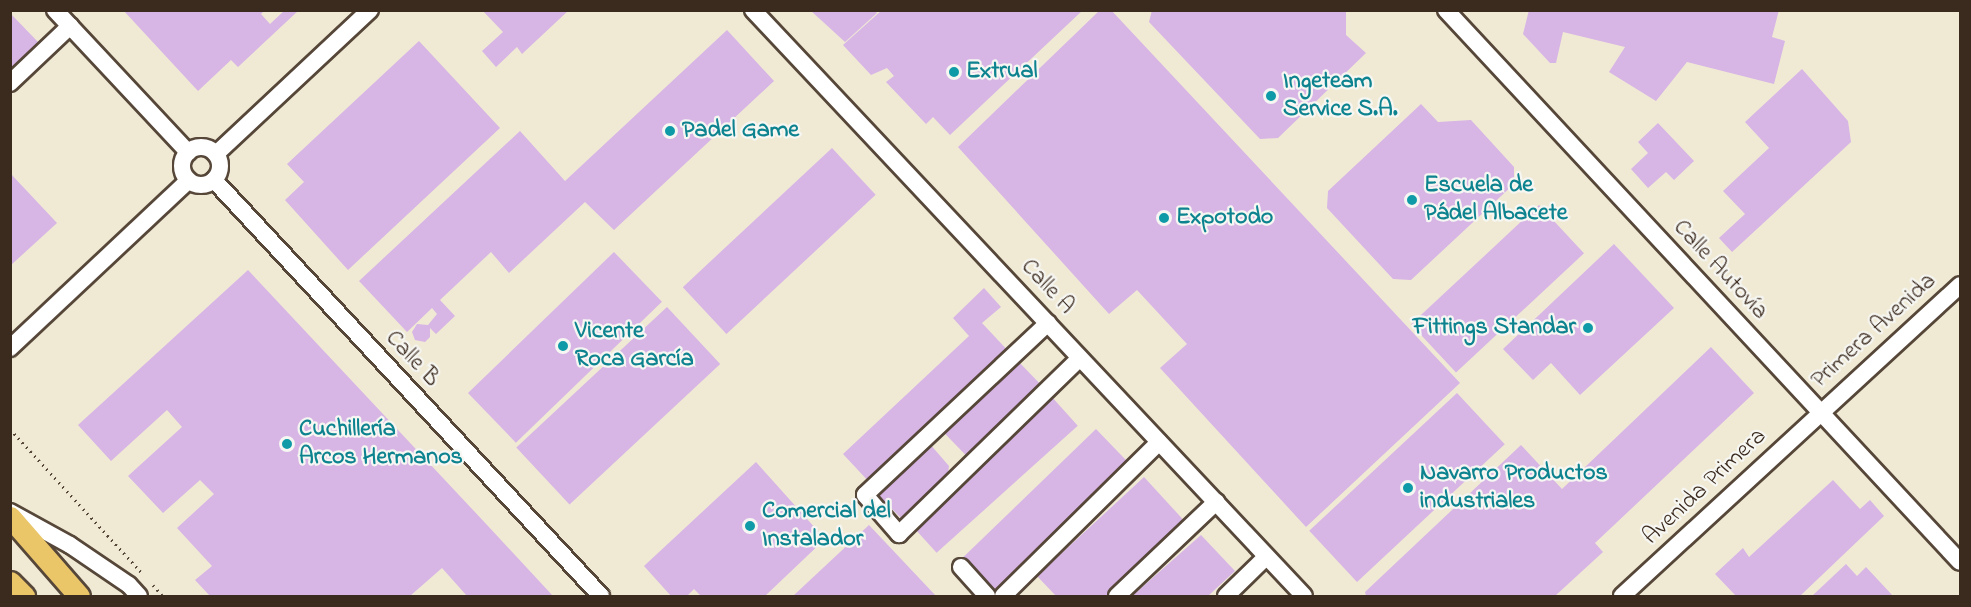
<!DOCTYPE html>
<meta charset="utf-8">
<style>
body{margin:0}
#map{position:relative;width:1971px;height:607px;overflow:hidden;background:#f0ead5;font-family:"Indie Flower",sans-serif}
div>[style]{position:absolute}
.building>*{inset:0;background:#d7b5e5;transform-origin:0 0}
.path>*{height:3px;margin-top:-1.5px;transform-origin:0;background:repeating-linear-gradient(90deg,#564739 0 1.5px,transparent 0 6px)}
.roads{filter:drop-shadow(2px 0 #564739) drop-shadow(-2px 0 #564739) drop-shadow(0 2px #564739) drop-shadow(0 -2px #564739)}
.minor>*{height:16px;margin:-8px;padding:0 8px;transform-origin:8px;border-radius:8px;background:#fff}
.minor>.ring{margin:-8px;padding:0;box-sizing:content-box;background:none;border:16px solid #fff;border-radius:50%}
.major>*{height:21px;margin:-10.5px;padding:0 10.5px;transform-origin:10.5px;border-radius:10.5px;background:#ebc669}
.dots>*{width:16px;height:16px;translate:-50% -50%;box-sizing:border-box;border:3px solid #f6f6f2;border-radius:50%}
span{translate:-50% -50%;white-space:nowrap;text-align:center;line-height:1.15;-webkit-text-stroke:4.5px #f6f6f2;paint-order:stroke}
.culture-label{font-size:24px;color:#0d838f;font-weight:700}
.left{translate:0 -50%;text-align:left}
.right{translate:-100% -50%;text-align:right}
.street-label{font-size:24px;color:#3b2a1e}
.frame{position:absolute;inset:0;border:12px solid #3b2a1e;pointer-events:none}
</style>
<div id="map">
<div class="building">
<div style="clip-path:polygon(123px 10px,265px 10px,261px 14px,270px 24px,285px 10px,299px 10px,238px 67px,231px 60px,198px 91px)"></div>
<div style="clip-path:polygon(482px 10px,569px 10px,522px 54px,517px 47px,496px 67px,482px 51px,503px 32px)"></div>
<div style="clip-path:polygon(810px 10px,874px 10px,877px 13px,845px 42px)"></div>
<div style="clip-path:polygon(882px 10px,1083px 10px,950px 135px,933px 117px,926px 124px,886px 82px,894px 76px,887px 68px,871px 75px,843px 45px)"></div>
<div style="clip-path:polygon(1100px 10px,1111px 10px,1460px 383px,1306px 527px,1160px 368px,1187px 344px,1137px 290px,1109px 314px,958px 147px)"></div>
<div style="clip-path:polygon(1152px 10px,1346px 10px,1346px 35px,1366px 53px,1278px 138px,1260px 139px,1149px 22px)"></div>
<div style="clip-path:polygon(1529px 10px,1779px 10px,1772px 37px,1785px 41px,1774px 84px,1687px 62px,1656px 101px,1609px 72px,1625px 47px,1563px 32px,1556px 63px,1550px 63px,1523px 34px)"></div>
<div style="clip-path:polygon(10px 13px,39px 43px,10px 70px)"></div>
<div style="clip-path:polygon(727px 30px,774px 81px,614px 230px,585px 202px,509px 273px,491px 252px,440px 300px,455px 316px,436px 334px,430px 328px,430px 337px,425px 342px,415px 340px,412px 332px,417px 324px,428px 325px,437px 314px,432px 308px,407px 332px,359px 281px,520px 131px,565px 181px)"></div>
<div style="clip-path:polygon(419px 41px,500px 128px,348px 270px,285px 200px,304px 182px,287px 164px)"></div>
<div style="clip-path:polygon(1802px 69px,1848px 121px,1851px 142px,1732px 252px,1719px 238px,1745px 214px,1723px 191px,1769px 148px,1745px 122px)"></div>
<div style="clip-path:polygon(1421px 104px,1438px 122px,1471px 120px,1514px 167px,1514px 184px,1411px 280px,1393px 279px,1327px 208px,1328px 191px)"></div>
<div style="clip-path:polygon(1658px 123px,1694px 161px,1674px 180px,1666px 172px,1648px 188px,1631px 169px,1648px 153px,1638px 142px)"></div>
<div style="left:832px;top:148px;width:64px;height:204px;rotate:47deg"></div>
<div style="clip-path:polygon(10px 173px,57px 223px,10px 266px)"></div>
<div style="left:1539px;top:205px;width:66px;height:175px;rotate:47deg"></div>
<div style="clip-path:polygon(1614px 244px,1674px 308px,1580px 395px,1551px 363px,1533px 380px,1503px 349px)"></div>
<div style="left:614px;top:252px;width:69px;height:203px;rotate:46deg"></div>
<div style="clip-path:polygon(248px 270px,488px 526px,553px 596px,467px 596px,442px 568px,410px 596px,210px 596px,195px 580px,212px 566px,177px 528px,214px 494px,200px 480px,163px 513px,128px 476px,182px 427px,167px 410px,111px 461px,78px 425px)"></div>
<div style="clip-path:polygon(984px 288px,1001px 307px,982px 323px,1011px 354px,871px 484px,843px 454px,969px 336px,953px 318px)"></div>
<div style="left:667px;top:307px;width:78px;height:206px;rotate:47deg"></div>
<div style="clip-path:polygon(1711px 347px,1754px 393px,1595px 543px,1603px 552px,1555px 596px,1366px 596px,1365px 592px,1521px 445px,1562px 489px)"></div>
<div style="left:1016px;top:359px;width:40px;height:103px;rotate:46deg"></div>
<div style="left:1457px;top:393px;width:70px;height:202px;rotate:47deg"></div>
<div style="left:1051px;top:396px;width:40px;height:190px;rotate:48deg"></div>
<div style="left:1096px;top:429px;width:52px;height:185px;rotate:46deg"></div>
<div style="clip-path:polygon(929px 443px,949px 466px,947px 480px,903px 520px,876px 493px)"></div>
<div style="clip-path:polygon(756px 462px,825px 539px,765px 596px,701px 596px,694px 589px,687px 596px,671px 596px,644px 566px)"></div>
<div style="clip-path:polygon(1144px 477px,1189px 526px,1114px 596px,1056px 596px,1037px 576px)"></div>
<div style="clip-path:polygon(1833px 480px,1860px 509px,1870px 500px,1884px 516px,1800px 596px,1736px 596px,1715px 574px,1743px 548px,1749px 557px)"></div>
<div style="clip-path:polygon(869px 525px,936px 596px,793px 596px)"></div>
<div style="clip-path:polygon(1201px 535px,1235px 571px,1208px 596px,1132px 596px)"></div>
<div style="clip-path:polygon(1846px 564px,1857px 576px,1866px 567px,1893px 596px,1812px 596px)"></div>
</div>
<div class="path">
<div style="left:10px;top:429px;width:194px;rotate:47.5deg"></div>
<div style="left:153px;top:585px;width:15px;rotate:48deg"></div>
</div>
<div class="roads">
<div class="minor">
<div style="left:55px;top:10px;width:195px;rotate:46.9deg"></div>
<div style="left:753px;top:10px;width:804px;rotate:46.76deg"></div>
<div style="left:1446px;top:10px;width:754px;rotate:47.04deg"></div>
<div style="left:10px;top:83px;width:83px;rotate:-43.5deg"></div>
<div class="ring" style="left:182px;top:147px;width:22px;height:22px"></div>
<div style="left:216px;top:154px;width:211px;rotate:-43.1deg"></div>
<div style="left:214px;top:180px;width:568px;rotate:47.07deg"></div>
<div style="left:1048px;top:323px;width:251px;rotate:136.8deg"></div>
<div style="left:865px;top:495px;width:52px;rotate:48.9deg"></div>
<div style="left:899px;top:534px;width:252px;rotate:-44.2deg"></div>
<div style="left:10px;top:348px;width:245px;rotate:-43.2deg"></div>
<div style="left:10px;top:512px;width:68px;rotate:28.8deg"></div>
<div style="left:70px;top:545px;width:71px;rotate:34.1deg"></div>
<div style="left:129px;top:585px;width:15px;rotate:48deg"></div>
<div style="left:961px;top:567px;width:39px;rotate:48deg"></div>
<div style="left:1003px;top:596px;width:219px;rotate:-44.6deg"></div>
<div style="left:1117px;top:596px;width:137px;rotate:-43.5deg"></div>
<div style="left:1226px;top:596px;width:56px;rotate:-44.3deg"></div>
<div style="left:1622px;top:596px;width:459px;rotate:-42.6deg"></div>
</div>
<div class="major">
<div style="left:10px;top:517px;width:105px;rotate:48.9deg"></div>
<div style="left:10px;top:582px;width:20px;rotate:45deg"></div>
</div>
</div>
<div class="dots">
<div style="left:954px;top:72px;background:#0f9aa8"></div>
<div style="left:1271px;top:96px;background:#0f9aa8"></div>
<div style="left:670px;top:131px;background:#0f9aa8"></div>
<div style="left:1412px;top:200px;background:#0f9aa8"></div>
<div style="left:1164px;top:218px;background:#0f9aa8"></div>
<div style="left:1588px;top:328px;background:#0f9aa8"></div>
<div style="left:563px;top:346px;background:#0f9aa8"></div>
<div style="left:287px;top:444px;background:#0f9aa8"></div>
<div style="left:1408px;top:488px;background:#0f9aa8"></div>
<div style="left:750px;top:526px;background:#0f9aa8"></div>
</div>
<div class="culture-label">
<span class="left" style="left:966px;top:72px">Extrual</span>
<span class="left" style="left:1283px;top:96px">Ingeteam<br>Service S.A.</span>
<span class="left" style="left:682px;top:131px">Padel Game</span>
<span class="left" style="left:1424px;top:200px">Escuela de<br>Pádel Albacete</span>
<span class="left" style="left:1176px;top:218px">Expotodo</span>
<span class="right" style="left:1576px;top:328px">Fittings Standar</span>
<span class="left" style="left:575px;top:346px">Vicente<br>Roca García</span>
<span class="left" style="left:299px;top:444px">Cuchillería<br>Arcos Hermanos</span>
<span class="left" style="left:1420px;top:488px">Navarro Productos<br>industriales</span>
<span class="left" style="left:762px;top:526px">Comercial del<br>Instalador</span>
</div>
<div class="street-label">
<span style="left:1720px;top:270px;rotate:47deg">Calle Autovía</span>
<span style="left:1047px;top:287px;rotate:47deg">Calle A</span>
<span style="left:1874px;top:331px;rotate:-42deg">Primera Avenida</span>
<span style="left:412px;top:359px;rotate:47deg">Calle B</span>
<span style="left:1705px;top:487px;rotate:-43deg">Avenida Primera</span>
</div>
<div class="frame"></div>
</div>
